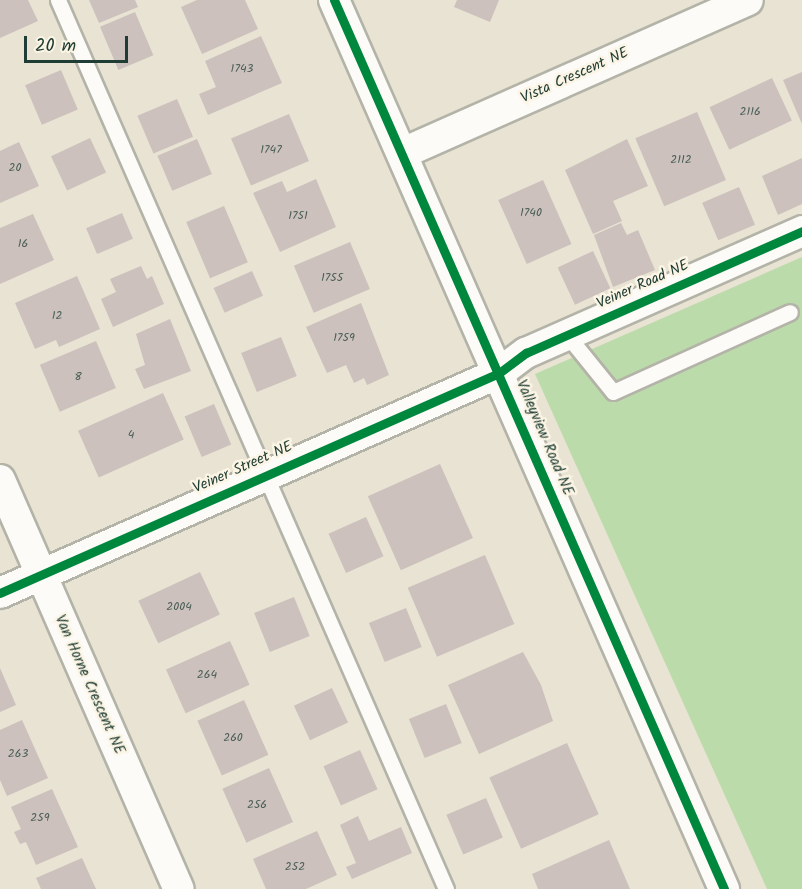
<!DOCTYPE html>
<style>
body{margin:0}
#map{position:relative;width:802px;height:889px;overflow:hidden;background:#e8e3d3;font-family:Kalam,sans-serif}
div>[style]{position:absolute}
.green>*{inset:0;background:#bcdbab}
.building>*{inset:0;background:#ccc1bd;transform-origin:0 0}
.roads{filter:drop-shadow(2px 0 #b3b3a8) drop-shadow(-2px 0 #b3b3a8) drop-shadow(0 2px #b3b3a8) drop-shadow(0 -2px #b3b3a8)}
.service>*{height:15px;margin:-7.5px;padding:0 7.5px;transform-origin:7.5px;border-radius:7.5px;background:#fcfbf8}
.minor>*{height:30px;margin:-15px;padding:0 15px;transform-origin:15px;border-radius:15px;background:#fcfbf8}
.cycleway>*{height:9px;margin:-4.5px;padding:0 4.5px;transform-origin:4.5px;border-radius:4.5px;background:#00873e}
span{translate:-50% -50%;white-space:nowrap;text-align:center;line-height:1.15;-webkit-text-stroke:5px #fcf5e5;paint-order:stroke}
.number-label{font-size:12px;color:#4a5e56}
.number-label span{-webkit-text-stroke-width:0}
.street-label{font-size:15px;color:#1f3d34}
.scale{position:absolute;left:24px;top:36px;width:104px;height:27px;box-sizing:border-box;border:3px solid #1f3d34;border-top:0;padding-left:8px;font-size:18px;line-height:21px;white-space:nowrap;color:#1f3d34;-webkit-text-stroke:4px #fcf5e5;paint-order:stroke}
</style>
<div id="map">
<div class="green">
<div style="clip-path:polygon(802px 257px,802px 889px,767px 889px,535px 374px)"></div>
</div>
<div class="building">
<div style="clip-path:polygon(0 0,28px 0,38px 21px,0 38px)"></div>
<div style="clip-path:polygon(89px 0,135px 0,138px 7px,99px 23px)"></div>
<div style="clip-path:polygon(197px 0,245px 0,258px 29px,202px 54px,181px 7px)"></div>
<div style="clip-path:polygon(457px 0,499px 0,490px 22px,454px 7px)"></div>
<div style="left:135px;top:12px;width:47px;height:38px;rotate:67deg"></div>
<div style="clip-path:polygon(261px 36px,282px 83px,208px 115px,199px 94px,216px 87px,205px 61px)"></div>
<div style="left:61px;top:70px;width:43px;height:39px;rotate:67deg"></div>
<div style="clip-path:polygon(802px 72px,802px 124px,783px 80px)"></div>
<div style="left:772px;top:78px;width:47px;height:69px;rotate:65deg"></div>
<div style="left:177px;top:99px;width:41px;height:43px;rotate:67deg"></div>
<div style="left:697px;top:112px;width:74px;height:67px;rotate:67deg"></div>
<div style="left:289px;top:114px;width:51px;height:63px;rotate:67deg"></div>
<div style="left:90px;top:138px;width:38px;height:43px;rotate:65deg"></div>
<div style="left:197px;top:139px;width:38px;height:43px;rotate:67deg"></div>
<div style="clip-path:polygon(627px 139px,648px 186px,613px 201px,622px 221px,593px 234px,565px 170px)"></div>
<div style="clip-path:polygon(19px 142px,39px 186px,0 203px,0 151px)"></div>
<div style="clip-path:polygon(802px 158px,802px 204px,778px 215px,762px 176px)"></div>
<div style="clip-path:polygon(316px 179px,336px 227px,280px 252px,253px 193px,282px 181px,287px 192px)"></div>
<div style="left:543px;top:180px;width:70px;height:49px;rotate:66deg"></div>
<div style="left:739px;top:187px;width:41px;height:40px;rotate:67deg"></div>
<div style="left:224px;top:206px;width:61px;height:41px;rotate:67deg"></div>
<div style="left:122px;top:213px;width:28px;height:39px;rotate:67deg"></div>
<div style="clip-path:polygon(33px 214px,54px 260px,0 284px,0 228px)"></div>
<div style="clip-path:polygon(621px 223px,627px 235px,638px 230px,655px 270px,613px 287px,594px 235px)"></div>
<div style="left:350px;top:242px;width:51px;height:61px;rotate:67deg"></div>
<div style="left:593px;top:251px;width:41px;height:39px;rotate:65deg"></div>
<div style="clip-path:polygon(141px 266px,147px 279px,152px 276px,164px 304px,113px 327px,101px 299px,116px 292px,110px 279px)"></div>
<div style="left:252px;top:271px;width:27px;height:42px;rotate:66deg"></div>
<div style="clip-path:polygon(77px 276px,100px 329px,59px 347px,56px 340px,35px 349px,15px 303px)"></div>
<div style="clip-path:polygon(361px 303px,389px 375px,367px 385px,364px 378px,354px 383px,346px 365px,327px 373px,306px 327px)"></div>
<div style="clip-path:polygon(170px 319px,191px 371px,144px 389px,135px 369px,145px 365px,136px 334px)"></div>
<div style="left:281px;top:337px;width:42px;height:43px;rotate:68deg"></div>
<div style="left:96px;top:341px;width:51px;height:61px;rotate:67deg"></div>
<div style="left:163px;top:393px;width:51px;height:93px;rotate:66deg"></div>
<div style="left:214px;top:404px;width:44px;height:32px;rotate:67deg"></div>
<div style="left:440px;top:464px;width:81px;height:79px;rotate:66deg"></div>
<div style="left:366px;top:517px;width:43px;height:41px;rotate:66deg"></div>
<div style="left:485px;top:555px;width:75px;height:84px;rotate:67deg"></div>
<div style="left:200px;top:572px;width:47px;height:68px;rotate:65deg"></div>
<div style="left:294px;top:597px;width:42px;height:43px;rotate:68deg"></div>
<div style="left:406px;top:608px;width:42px;height:40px;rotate:68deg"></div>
<div style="left:230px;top:641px;width:48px;height:70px;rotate:66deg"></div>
<div style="clip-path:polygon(523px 652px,541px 685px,553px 721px,479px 754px,448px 685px)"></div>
<div style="clip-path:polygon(0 668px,16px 705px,0 712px)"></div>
<div style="left:332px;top:688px;width:38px;height:42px;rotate:65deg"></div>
<div style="left:244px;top:700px;width:60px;height:51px;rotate:66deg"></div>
<div style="left:446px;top:704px;width:42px;height:40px;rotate:68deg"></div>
<div style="clip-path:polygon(22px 720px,48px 778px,7px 796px,0 780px,0 730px)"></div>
<div style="left:567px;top:743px;width:78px;height:85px;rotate:66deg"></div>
<div style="left:360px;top:750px;width:43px;height:40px;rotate:66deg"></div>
<div style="left:269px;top:768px;width:59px;height:51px;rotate:66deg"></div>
<div style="clip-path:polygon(52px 789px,78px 847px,36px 865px,26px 842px,20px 844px,14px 832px,21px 829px,11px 807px)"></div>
<div style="left:486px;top:798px;width:43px;height:43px;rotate:67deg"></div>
<div style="clip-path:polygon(358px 816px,369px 841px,401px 827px,412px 853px,352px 879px,346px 867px,356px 863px,340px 825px)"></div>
<div style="clip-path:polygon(317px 831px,337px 875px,306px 889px,266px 889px,253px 859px)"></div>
<div style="clip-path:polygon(609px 840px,630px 889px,538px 889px,532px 874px)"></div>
<div style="clip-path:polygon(82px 858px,96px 889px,41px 889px,36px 878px)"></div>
</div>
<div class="roads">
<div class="service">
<div style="left:58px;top:0;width:970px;rotate:66.42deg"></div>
<div style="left:567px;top:335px;width:73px;rotate:51.1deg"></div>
<div style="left:613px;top:392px;width:194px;rotate:-24.3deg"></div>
</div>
<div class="minor">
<div style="left:334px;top:0;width:971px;rotate:66.31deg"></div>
<div style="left:403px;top:153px;width:377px;rotate:-23.9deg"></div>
<div style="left:0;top:480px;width:446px;rotate:66.4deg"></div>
<div style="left:0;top:593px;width:545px;rotate:-23.79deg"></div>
<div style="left:499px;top:373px;width:34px;rotate:-37deg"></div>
<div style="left:526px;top:353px;width:302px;rotate:-23.8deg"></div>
</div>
</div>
<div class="cycleway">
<div style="left:334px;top:0;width:971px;rotate:66.31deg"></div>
<div style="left:0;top:593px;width:545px;rotate:-23.79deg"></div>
<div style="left:499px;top:373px;width:34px;rotate:-37deg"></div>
<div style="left:526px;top:353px;width:302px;rotate:-23.8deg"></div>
</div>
<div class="number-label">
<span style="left:242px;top:69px">1743</span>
<span style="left:750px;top:112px">2116</span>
<span style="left:271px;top:150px">1747</span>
<span style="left:681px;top:160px">2112</span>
<span style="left:15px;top:168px">20</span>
<span style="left:531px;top:213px">1740</span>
<span style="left:298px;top:216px">1751</span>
<span style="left:23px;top:244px">16</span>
<span style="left:332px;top:278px">1755</span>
<span style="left:57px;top:316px">12</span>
<span style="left:344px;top:338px">1759</span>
<span style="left:78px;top:377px">8</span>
<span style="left:131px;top:435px">4</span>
<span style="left:179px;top:607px">2004</span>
<span style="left:207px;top:675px">264</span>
<span style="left:233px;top:738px">260</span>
<span style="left:18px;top:754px">263</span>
<span style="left:257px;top:805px">256</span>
<span style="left:40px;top:818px">259</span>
<span style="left:295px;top:867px">252</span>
</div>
<div class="street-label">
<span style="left:575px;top:76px;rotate:-24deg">Vista Crescent NE</span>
<span style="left:643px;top:285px;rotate:-24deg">Veiner Road NE</span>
<span style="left:544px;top:438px;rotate:67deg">Valleyview Road NE</span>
<span style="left:243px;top:468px;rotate:-24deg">Veiner Street NE</span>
<span style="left:89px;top:685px;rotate:66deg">Van Horne Crescent NE</span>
</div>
<div class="scale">20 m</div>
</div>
